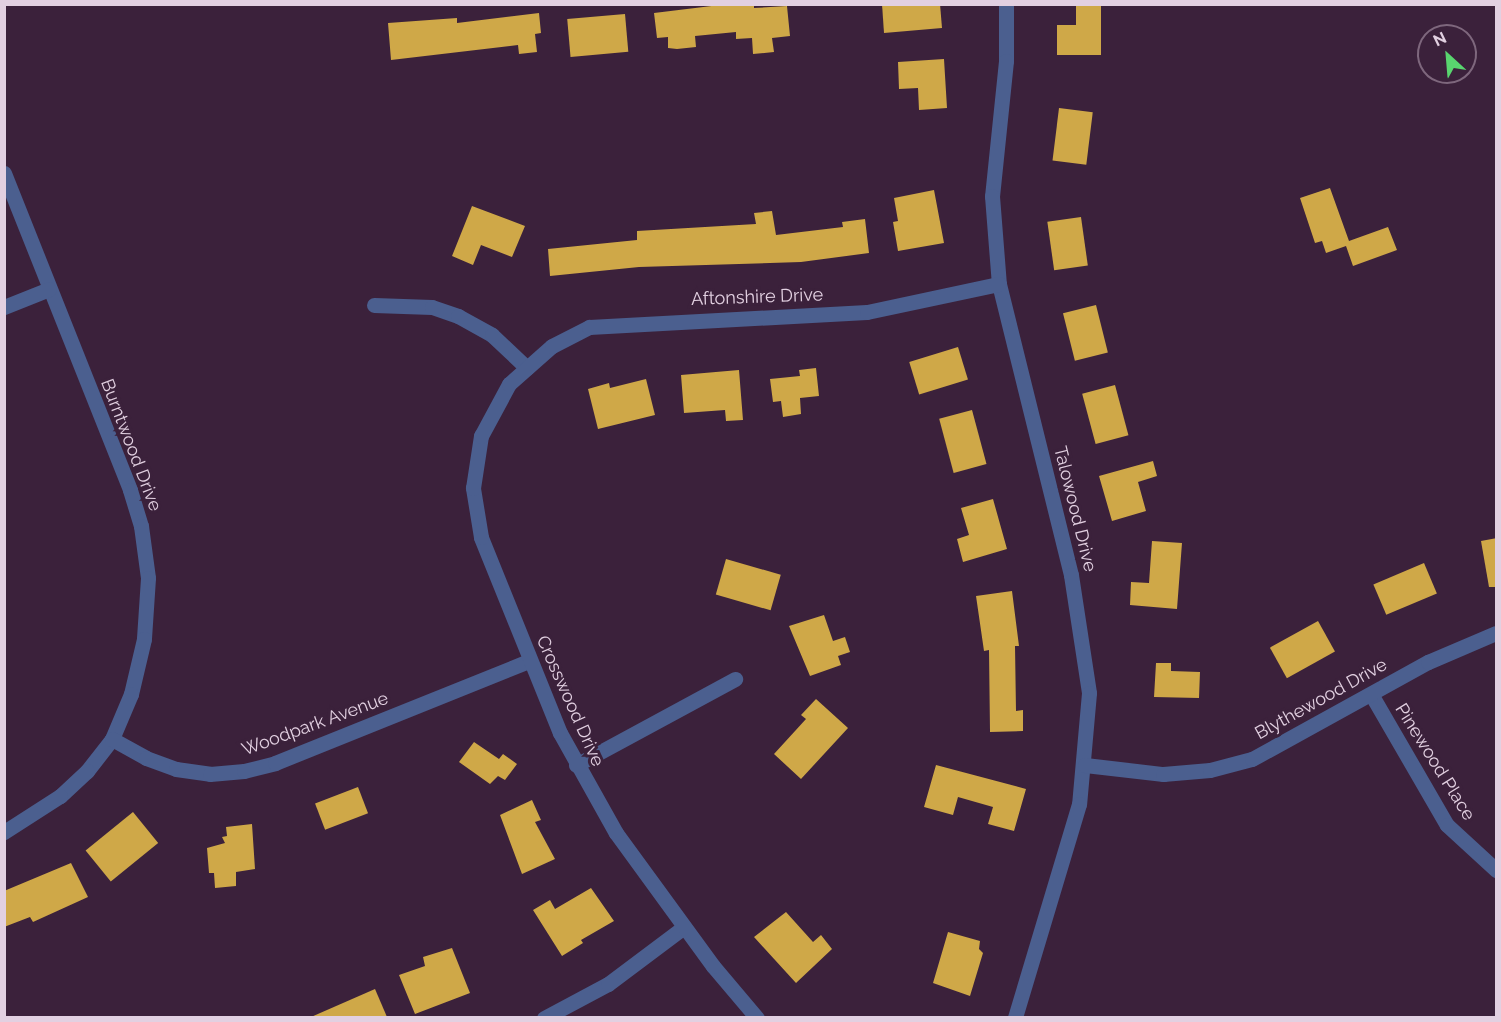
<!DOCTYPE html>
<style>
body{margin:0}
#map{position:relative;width:1501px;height:1022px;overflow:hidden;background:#3b213b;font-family:Raleway,sans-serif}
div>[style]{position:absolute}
.building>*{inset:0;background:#cfa848;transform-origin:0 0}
.minor>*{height:15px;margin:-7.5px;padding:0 7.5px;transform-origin:7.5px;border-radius:7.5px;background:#4b5f8f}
span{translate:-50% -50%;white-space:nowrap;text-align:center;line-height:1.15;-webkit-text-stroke:6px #3b213b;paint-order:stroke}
.street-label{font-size:18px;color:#e2d0e1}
.frame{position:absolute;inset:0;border:6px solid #e2d0e1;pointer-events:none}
.north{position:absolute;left:1417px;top:24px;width:60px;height:60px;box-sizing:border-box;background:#3b213b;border:2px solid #7e677d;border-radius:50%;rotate:334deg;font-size:16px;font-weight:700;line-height:24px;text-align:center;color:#e2d0e1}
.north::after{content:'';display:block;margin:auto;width:21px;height:27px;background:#59d56f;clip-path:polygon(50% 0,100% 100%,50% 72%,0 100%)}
</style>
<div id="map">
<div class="building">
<div style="clip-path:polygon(728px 4px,754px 4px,754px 8px,787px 6px,790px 36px,772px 38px,774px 52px,753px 54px,752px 38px,736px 39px,736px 32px,695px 36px,696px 47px,677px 49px,668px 48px,668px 37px,657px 38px,654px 13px)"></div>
<div style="clip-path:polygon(882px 4px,940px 4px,942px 28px,884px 33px)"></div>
<div style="clip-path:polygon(1076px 4px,1101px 4px,1101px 55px,1057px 55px,1057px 25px,1076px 25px)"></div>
<div style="clip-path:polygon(539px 13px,541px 33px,535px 34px,537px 52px,519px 54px,518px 45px,391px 60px,388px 23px,457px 18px,457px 23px)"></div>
<div style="left:625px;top:14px;width:38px;height:58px;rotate:85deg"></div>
<div style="clip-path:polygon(944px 59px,947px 108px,919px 110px,918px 88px,899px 89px,898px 62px)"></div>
<div style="left:1059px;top:108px;width:34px;height:53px;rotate:7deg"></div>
<div style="clip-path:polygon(1330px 188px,1349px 241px,1388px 227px,1397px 250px,1353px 266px,1346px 246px,1326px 253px,1322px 241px,1315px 243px,1300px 198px)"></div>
<div style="clip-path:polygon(934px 190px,944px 243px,898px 251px,893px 222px,898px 221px,894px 198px)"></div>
<div style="clip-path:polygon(472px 206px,525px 226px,512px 257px,481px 245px,473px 265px,452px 256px)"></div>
<div style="clip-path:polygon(772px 211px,776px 235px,843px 227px,842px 222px,865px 219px,869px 253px,801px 262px,639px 267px,550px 276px,548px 249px,637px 240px,637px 231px,756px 224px,754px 213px)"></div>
<div style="left:1081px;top:217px;width:49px;height:34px;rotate:82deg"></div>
<div style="left:1096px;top:305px;width:49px;height:34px;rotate:76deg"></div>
<div style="left:958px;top:347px;width:34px;height:51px;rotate:73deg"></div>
<div style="clip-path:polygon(816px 368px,819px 396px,800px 398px,801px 414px,783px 417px,781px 401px,773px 402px,770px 379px,800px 376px,799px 370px)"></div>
<div style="clip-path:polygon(739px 370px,743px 420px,726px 421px,725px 410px,684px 413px,681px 375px)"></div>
<div style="clip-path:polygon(646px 379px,655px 415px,598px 429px,588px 389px,609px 383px,610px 388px)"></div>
<div style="left:1115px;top:385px;width:52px;height:34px;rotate:75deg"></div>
<div style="left:972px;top:410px;width:56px;height:34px;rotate:75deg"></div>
<div style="clip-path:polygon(1153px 461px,1157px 476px,1138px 482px,1146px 511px,1112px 521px,1099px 476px)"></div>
<div style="clip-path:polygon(993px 499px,1007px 549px,963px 562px,957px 539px,969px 535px,961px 508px)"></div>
<div style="clip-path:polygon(1497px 538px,1497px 587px,1489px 587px,1481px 541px)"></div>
<div style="clip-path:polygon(1152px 541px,1182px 543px,1177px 609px,1130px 605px,1131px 582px,1149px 583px)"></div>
<div style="left:726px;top:559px;width:57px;height:37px;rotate:16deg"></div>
<div style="left:1424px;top:563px;width:33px;height:55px;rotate:67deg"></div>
<div style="clip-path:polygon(1012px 591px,1019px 646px,1015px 646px,1016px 711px,1023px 710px,1023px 731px,990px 732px,989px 650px,984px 651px,976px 596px)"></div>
<div style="clip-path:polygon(824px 615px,833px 641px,845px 637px,850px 652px,838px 656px,841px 665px,810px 676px,789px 626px)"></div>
<div style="left:1318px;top:621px;width:35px;height:55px;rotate:61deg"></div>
<div style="clip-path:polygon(1156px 663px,1171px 663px,1171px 671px,1200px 672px,1199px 698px,1154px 697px)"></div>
<div style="clip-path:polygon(816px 699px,848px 728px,801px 779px,774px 754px,806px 719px,801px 715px)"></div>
<div style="clip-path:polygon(474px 742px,499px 759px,503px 754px,517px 764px,505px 780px,498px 776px,490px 784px,459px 762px)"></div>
<div style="clip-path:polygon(936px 765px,1026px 789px,1014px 831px,988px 824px,993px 807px,958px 797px,953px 815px,924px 807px)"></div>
<div style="left:358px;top:787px;width:28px;height:46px;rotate:69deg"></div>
<div style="clip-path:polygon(532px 800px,541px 820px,535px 822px,555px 859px,522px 874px,500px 815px)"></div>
<div style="left:133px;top:812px;width:40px;height:61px;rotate:51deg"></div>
<div style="clip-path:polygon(252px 824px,255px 869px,236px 872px,236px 886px,215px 888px,214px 873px,209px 873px,207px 848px,225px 843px,222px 837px,227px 836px,226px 827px)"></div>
<div style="clip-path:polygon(71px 863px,88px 897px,33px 922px,30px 917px,4px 927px,4px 891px)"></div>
<div style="clip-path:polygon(591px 888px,614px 921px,581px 940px,583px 943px,562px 956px,533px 910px,550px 900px,555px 909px)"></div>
<div style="clip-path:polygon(786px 912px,813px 942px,821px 935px,832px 949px,796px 983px,754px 937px)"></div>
<div style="clip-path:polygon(948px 932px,980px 941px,979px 949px,983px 953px,970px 996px,933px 983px)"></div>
<div style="clip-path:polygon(452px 948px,470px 993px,415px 1014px,399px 975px,425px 966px,423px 957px)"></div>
<div style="clip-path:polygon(375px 989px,387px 1017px,311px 1017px)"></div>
</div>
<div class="minor">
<div style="left:1006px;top:4px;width:57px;rotate:90deg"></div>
<div style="left:1006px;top:61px;width:136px;rotate:95.9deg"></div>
<div style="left:992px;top:196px;width:88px;rotate:85.5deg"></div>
<div style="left:999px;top:284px;width:300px;rotate:76.1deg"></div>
<div style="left:1071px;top:575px;width:119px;rotate:81.3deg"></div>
<div style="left:1089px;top:693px;width:111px;rotate:95.1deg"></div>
<div style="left:1079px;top:804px;width:223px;rotate:106.7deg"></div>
<div style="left:4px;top:173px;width:341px;rotate:68.3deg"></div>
<div style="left:130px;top:490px;width:38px;rotate:73deg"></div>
<div style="left:141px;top:526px;width:52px;rotate:82.3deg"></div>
<div style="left:148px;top:578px;width:61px;rotate:93.8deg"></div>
<div style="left:144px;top:639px;width:57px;rotate:103.3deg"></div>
<div style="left:131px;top:694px;width:49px;rotate:112.9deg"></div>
<div style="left:112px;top:739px;width:41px;rotate:128deg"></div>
<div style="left:87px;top:771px;width:37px;rotate:137deg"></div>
<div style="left:60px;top:796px;width:67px;rotate:147.3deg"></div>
<div style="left:374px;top:305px;width:58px;rotate:2deg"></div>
<div style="left:432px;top:307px;width:28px;rotate:19deg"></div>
<div style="left:458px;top:316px;width:39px;rotate:29deg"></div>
<div style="left:492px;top:335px;width:48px;rotate:43.3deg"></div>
<div style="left:4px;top:307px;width:48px;rotate:-21.8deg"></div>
<div style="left:1371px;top:694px;width:151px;rotate:59.9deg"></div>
<div style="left:1447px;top:825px;width:67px;rotate:42.6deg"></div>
<div style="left:112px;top:739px;width:39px;rotate:29deg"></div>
<div style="left:146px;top:758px;width:32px;rotate:20deg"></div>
<div style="left:176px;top:769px;width:34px;rotate:8deg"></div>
<div style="left:210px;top:774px;width:34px;rotate:-5deg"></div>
<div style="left:244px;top:771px;width:32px;rotate:-14deg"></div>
<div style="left:275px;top:763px;width:274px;rotate:-21.9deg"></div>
<div style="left:576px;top:765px;width:181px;rotate:-28.4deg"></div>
<div style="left:1085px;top:765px;width:79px;rotate:6.6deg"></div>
<div style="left:1163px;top:774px;width:47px;rotate:-4.9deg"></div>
<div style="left:1210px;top:770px;width:43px;rotate:-14.7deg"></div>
<div style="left:1252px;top:759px;width:201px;rotate:-28.9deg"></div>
<div style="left:1428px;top:662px;width:74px;rotate:-23.1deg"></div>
<div style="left:544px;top:1018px;width:72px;rotate:-28deg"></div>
<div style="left:608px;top:984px;width:95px;rotate:-36.9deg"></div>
<div style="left:757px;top:1018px;width:68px;rotate:-130.2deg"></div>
<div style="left:713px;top:966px;width:165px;rotate:-126.1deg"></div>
<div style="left:616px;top:833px;width:115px;rotate:-119.2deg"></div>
<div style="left:560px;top:733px;width:211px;rotate:-112deg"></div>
<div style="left:481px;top:537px;width:50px;rotate:-99.3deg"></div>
<div style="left:473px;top:488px;width:53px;rotate:-81.3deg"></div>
<div style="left:481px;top:436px;width:59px;rotate:-61.7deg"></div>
<div style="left:509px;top:384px;width:57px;rotate:-41.5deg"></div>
<div style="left:552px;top:346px;width:42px;rotate:-27.2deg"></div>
<div style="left:589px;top:327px;width:278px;rotate:-3.1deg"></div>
<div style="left:867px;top:312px;width:135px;rotate:-12deg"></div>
</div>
<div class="street-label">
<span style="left:757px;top:297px;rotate:-2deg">Aftonshire Drive</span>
<span style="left:131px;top:445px;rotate:69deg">Burntwood Drive</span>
<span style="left:1075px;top:509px;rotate:76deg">Talowood Drive</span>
<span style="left:1321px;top:699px;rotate:-29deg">Blythewood Drive</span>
<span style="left:570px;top:701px;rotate:66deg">Crosswood Drive</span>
<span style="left:315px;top:724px;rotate:-20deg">Woodpark Avenue</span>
<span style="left:1435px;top:762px;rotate:58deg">Pinewood Place</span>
</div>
<div class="frame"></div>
<div class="north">N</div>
</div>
